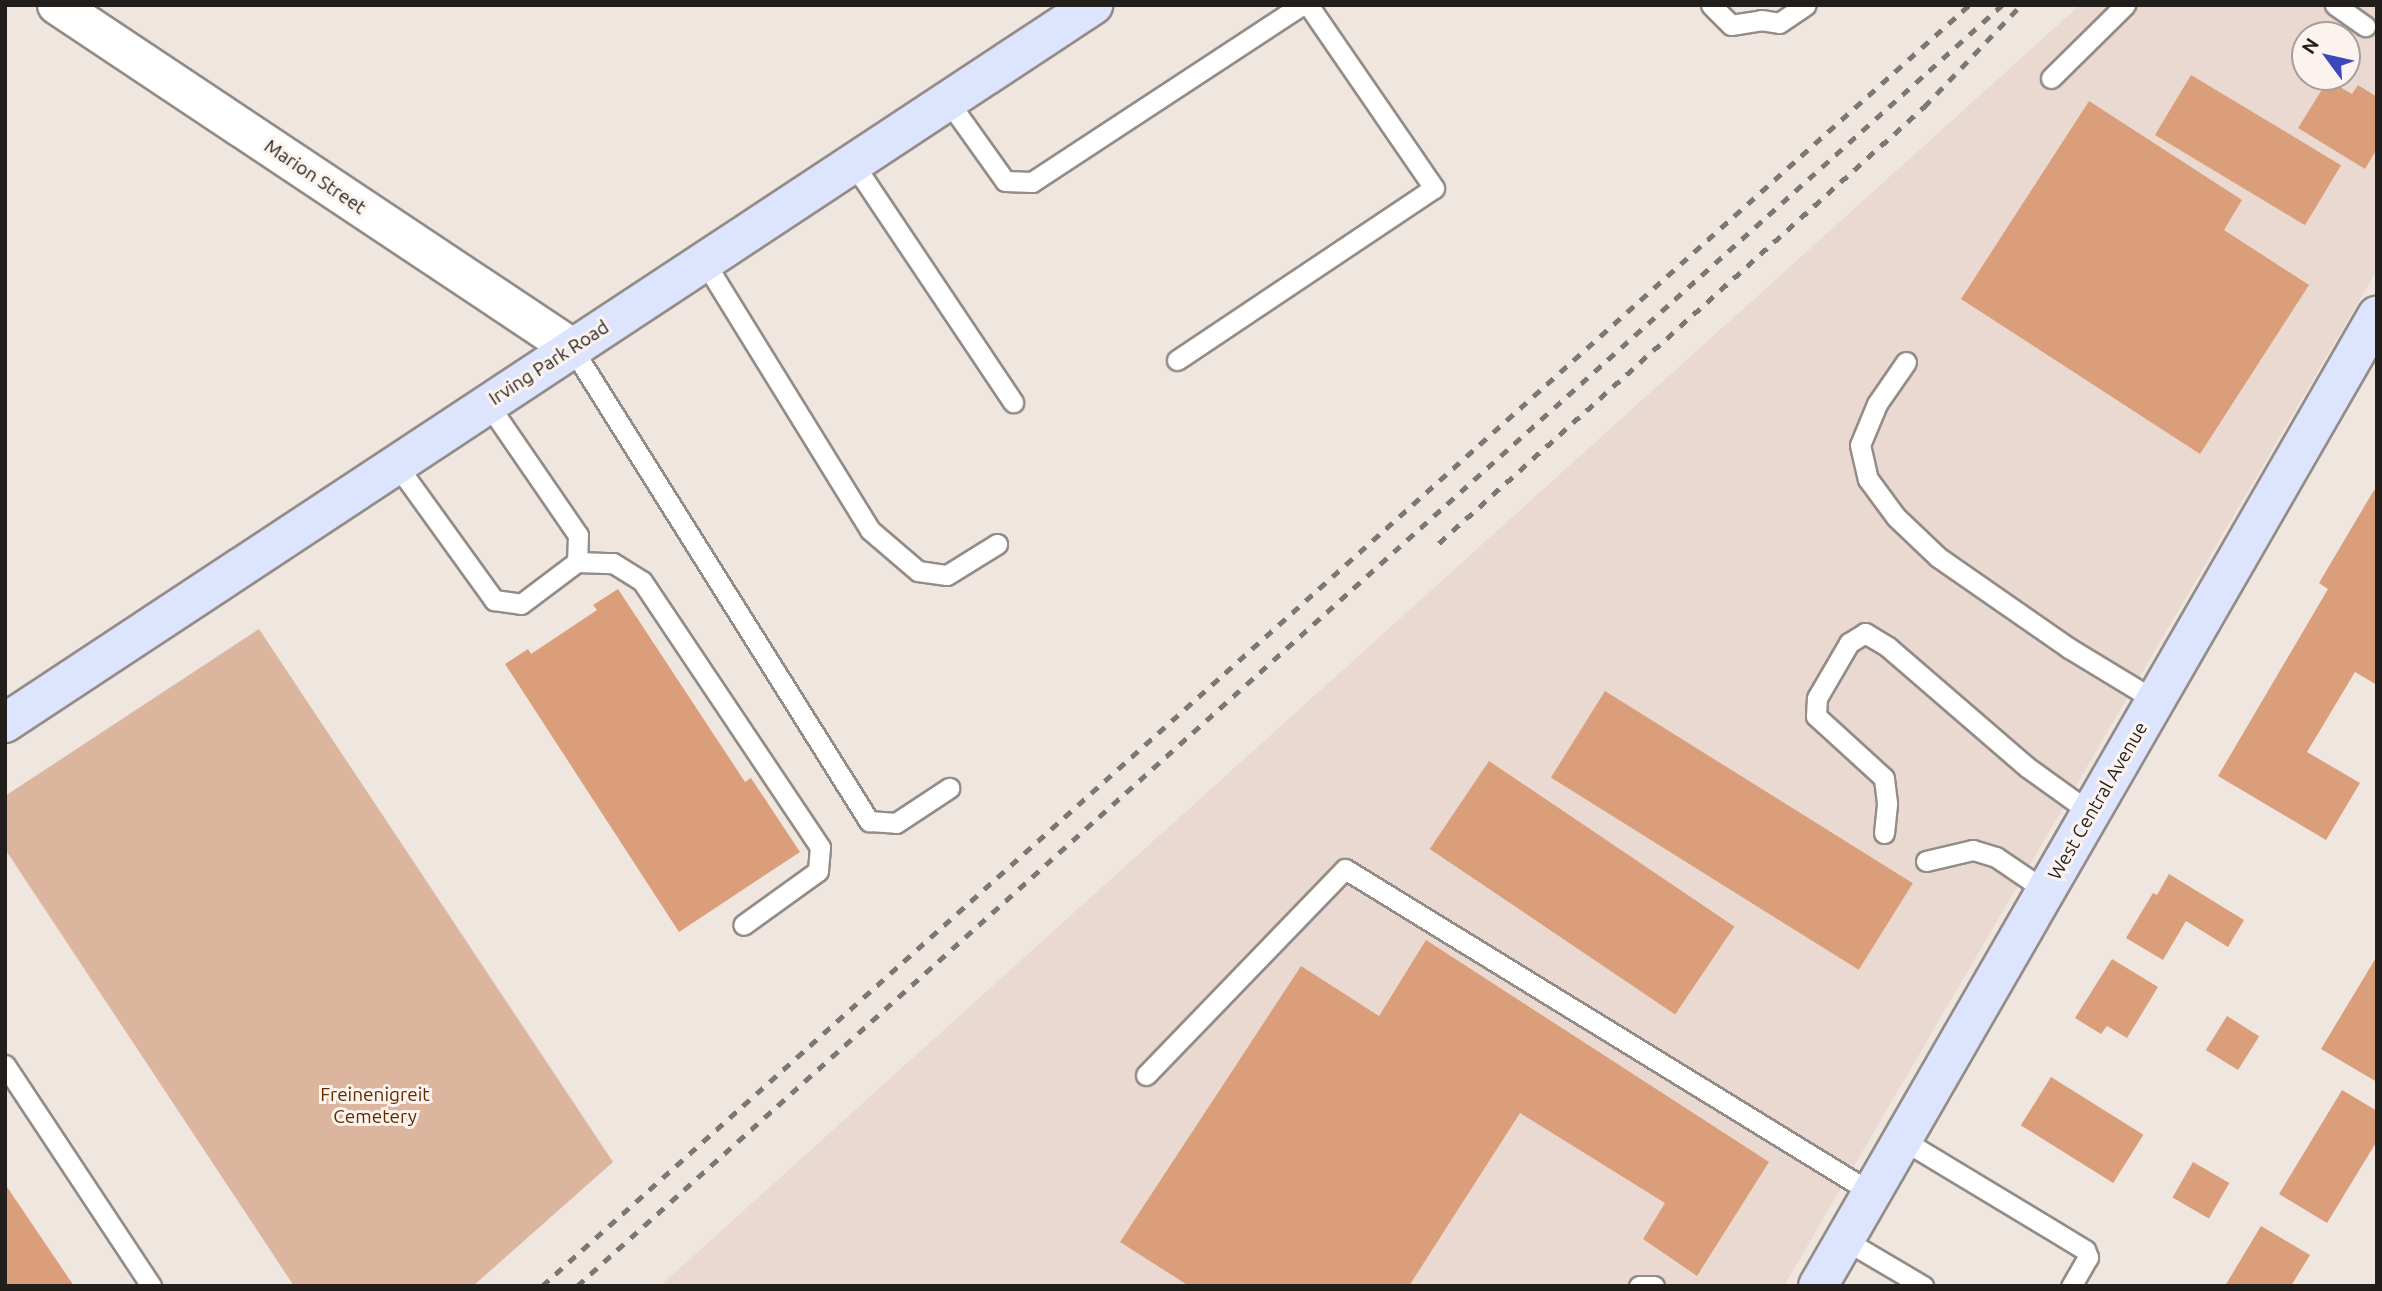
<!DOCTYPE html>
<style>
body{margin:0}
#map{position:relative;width:2382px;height:1291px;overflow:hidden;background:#efe6e0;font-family:Ubuntu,sans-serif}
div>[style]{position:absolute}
.built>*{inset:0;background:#ead9d0}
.green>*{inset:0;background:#dcb59e}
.building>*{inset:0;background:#da9f7a;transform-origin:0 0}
.roads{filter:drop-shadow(2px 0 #948c87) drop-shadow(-2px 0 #948c87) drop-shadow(0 2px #948c87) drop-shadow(0 -2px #948c87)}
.lane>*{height:19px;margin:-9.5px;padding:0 9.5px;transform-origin:9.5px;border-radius:9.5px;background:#fff}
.street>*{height:38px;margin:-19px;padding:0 19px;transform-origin:19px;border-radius:19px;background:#fff}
.secondary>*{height:38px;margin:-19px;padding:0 19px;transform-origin:19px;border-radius:19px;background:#dde4fe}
.rail>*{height:5px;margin-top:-2.5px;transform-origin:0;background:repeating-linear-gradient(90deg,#7d7773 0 9px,transparent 0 18px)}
span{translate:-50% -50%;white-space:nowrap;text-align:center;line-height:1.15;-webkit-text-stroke:6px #fcf3ee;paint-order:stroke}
.street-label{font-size:19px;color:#221e1c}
.park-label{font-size:19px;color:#612b00}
.frame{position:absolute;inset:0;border:7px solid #221e1c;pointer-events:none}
.north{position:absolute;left:2291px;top:21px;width:70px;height:70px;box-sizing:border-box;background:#fcf3ee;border:2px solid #a59e9a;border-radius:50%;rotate:303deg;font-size:19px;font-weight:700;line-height:28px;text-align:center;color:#221e1c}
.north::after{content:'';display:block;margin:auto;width:24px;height:32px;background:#3a4abd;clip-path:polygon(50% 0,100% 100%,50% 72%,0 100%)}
</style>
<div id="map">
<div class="built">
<div style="clip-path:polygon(evenodd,2080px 5px,2377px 5px,2377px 270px,1784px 1286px,660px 1286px,2080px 5px,2305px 35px,2347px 35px,2347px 77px,2305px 77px,2305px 35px)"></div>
</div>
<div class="green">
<div style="clip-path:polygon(259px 629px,613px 1162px,473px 1286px,294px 1286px,5px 849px,5px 796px)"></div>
</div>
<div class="building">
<div style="left:2191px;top:75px;width:175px;height:70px;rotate:31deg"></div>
<div style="clip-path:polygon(2328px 80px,2352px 94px,2358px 85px,2377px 97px,2377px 149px,2365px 169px,2298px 128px)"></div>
<div style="clip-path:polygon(2089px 101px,2242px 200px,2224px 230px,2309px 285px,2200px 454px,1961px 299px)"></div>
<div style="clip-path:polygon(2374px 490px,2377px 492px,2377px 685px,2355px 672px,2307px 752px,2360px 783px,2326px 840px,2218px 776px,2328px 589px,2319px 583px)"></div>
<div style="clip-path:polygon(618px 589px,745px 782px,751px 778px,800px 852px,679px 932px,505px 664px,528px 649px,531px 654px,597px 610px,593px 605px)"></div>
<div style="left:1605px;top:691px;width:363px;height:102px;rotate:32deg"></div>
<div style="left:1489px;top:761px;width:296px;height:106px;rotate:34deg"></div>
<div style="clip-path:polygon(2169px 874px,2244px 920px,2228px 947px,2186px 921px,2163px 960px,2126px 938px,2153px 893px,2157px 895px)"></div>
<div style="clip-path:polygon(1426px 940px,1769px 1162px,1697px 1276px,1643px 1239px,1665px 1203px,1520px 1113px,1409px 1286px,1189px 1286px,1120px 1242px,1301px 966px,1379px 1016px)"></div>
<div style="clip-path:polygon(2377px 956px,2377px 1082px,2321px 1049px)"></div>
<div style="clip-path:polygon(2112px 959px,2158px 987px,2127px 1038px,2107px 1026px,2101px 1034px,2075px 1018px)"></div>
<div style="left:2227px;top:1016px;width:38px;height:40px;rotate:32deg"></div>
<div style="left:2051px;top:1077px;width:109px;height:57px;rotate:32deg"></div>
<div style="clip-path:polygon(2342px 1090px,2377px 1111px,2377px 1141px,2327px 1223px,2279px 1194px)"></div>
<div style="left:2193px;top:1162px;width:42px;height:41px;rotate:30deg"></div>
<div style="clip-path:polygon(5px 1184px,74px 1286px,5px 1286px)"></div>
<div style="clip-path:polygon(2261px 1226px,2310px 1255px,2291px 1286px,2225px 1286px)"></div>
</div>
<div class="roads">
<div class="lane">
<div style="left:1711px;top:5px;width:28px;rotate:45deg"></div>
<div style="left:1731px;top:25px;width:30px;rotate:-9deg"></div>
<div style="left:1761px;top:20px;width:18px;rotate:9deg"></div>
<div style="left:1779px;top:23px;width:32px;rotate:-34deg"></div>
<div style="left:2335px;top:5px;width:37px;rotate:35deg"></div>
<div style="left:2051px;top:78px;width:104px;rotate:-44.6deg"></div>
<div style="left:948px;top:101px;width:98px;rotate:54.5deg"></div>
<div style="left:1005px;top:181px;width:27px;rotate:2deg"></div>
<div style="left:1032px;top:182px;width:322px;rotate:-33.3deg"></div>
<div style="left:853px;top:163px;width:288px;rotate:56.2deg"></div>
<div style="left:704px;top:261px;width:316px;rotate:58.3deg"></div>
<div style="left:870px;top:530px;width:63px;rotate:40.5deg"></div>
<div style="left:918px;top:571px;width:29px;rotate:8deg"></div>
<div style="left:947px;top:575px;width:59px;rotate:-31.8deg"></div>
<div style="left:572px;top:348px;width:559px;rotate:57.88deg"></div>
<div style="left:869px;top:821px;width:27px;rotate:4deg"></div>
<div style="left:896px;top:823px;width:64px;rotate:-33.4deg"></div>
<div style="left:1177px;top:360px;width:309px;rotate:-33.8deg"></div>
<div style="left:1434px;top:188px;width:222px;rotate:-124.5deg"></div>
<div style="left:1906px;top:362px;width:51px;rotate:124.6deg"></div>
<div style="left:1877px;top:404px;width:44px;rotate:112.5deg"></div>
<div style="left:1860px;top:445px;width:35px;rotate:77deg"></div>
<div style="left:1868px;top:479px;width:47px;rotate:53.6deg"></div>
<div style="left:1896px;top:517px;width:58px;rotate:43.6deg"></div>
<div style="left:1938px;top:557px;width:160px;rotate:34.8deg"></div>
<div style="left:2069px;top:648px;width:102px;rotate:31.3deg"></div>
<div style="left:488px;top:404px;width:159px;rotate:55.5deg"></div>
<div style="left:578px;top:535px;width:27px;rotate:92deg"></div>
<div style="left:396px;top:464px;width:168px;rotate:54.2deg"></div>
<div style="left:494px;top:600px;width:27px;rotate:8deg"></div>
<div style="left:521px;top:604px;width:70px;rotate:-36.9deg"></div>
<div style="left:577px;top:562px;width:36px;rotate:2deg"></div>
<div style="left:613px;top:563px;width:34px;rotate:32deg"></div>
<div style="left:642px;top:581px;width:320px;rotate:56.2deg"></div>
<div style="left:820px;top:847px;width:24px;rotate:95deg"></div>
<div style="left:818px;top:871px;width:92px;rotate:144.2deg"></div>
<div style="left:1884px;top:833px;width:30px;rotate:-84deg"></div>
<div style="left:1887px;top:803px;width:25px;rotate:-97deg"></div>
<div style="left:1884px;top:778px;width:92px;rotate:-137.6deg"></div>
<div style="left:1816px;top:716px;width:18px;rotate:-87deg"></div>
<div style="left:1817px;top:698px;width:64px;rotate:-59.8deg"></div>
<div style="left:1849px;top:643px;width:19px;rotate:-32deg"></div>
<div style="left:1865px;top:633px;width:27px;rotate:31deg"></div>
<div style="left:1888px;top:647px;width:184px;rotate:40.8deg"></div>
<div style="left:2027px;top:767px;width:79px;rotate:35.7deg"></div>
<div style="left:1926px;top:861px;width:48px;rotate:-13.2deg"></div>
<div style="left:1973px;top:850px;width:24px;rotate:17deg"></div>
<div style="left:1996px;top:857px;width:60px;rotate:34.2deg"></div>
<div style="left:5px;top:1065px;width:265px;rotate:56.5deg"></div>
<div style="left:1146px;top:1075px;width:286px;rotate:-46deg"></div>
<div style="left:1345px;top:869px;width:619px;rotate:31.58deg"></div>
<div style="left:1903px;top:1140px;width:213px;rotate:31.1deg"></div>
<div style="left:2085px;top:1250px;width:8px;rotate:67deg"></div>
<div style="left:2088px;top:1257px;width:34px;rotate:120deg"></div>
<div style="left:1845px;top:1240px;width:91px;rotate:30.5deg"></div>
<div style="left:1639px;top:1286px;width:15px"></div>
</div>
<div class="street">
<div style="left:57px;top:5px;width:619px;rotate:33.66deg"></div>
</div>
<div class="secondary">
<div style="left:5px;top:723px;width:1304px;rotate:-33.42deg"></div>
<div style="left:1818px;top:1286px;width:1120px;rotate:-60.05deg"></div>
</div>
</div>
<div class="rail">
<div style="left:1439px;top:543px;width:652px;rotate:-41.95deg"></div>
<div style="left:1924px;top:107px;width:141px;rotate:-46.4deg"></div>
<div style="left:542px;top:1286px;width:1918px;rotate:-41.91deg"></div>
<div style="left:577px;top:1286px;width:1916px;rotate:-41.95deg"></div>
</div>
<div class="street-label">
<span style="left:315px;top:177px;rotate:34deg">Marion Street</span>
<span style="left:549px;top:363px;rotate:-33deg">Irving Park Road</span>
<span style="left:2098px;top:801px;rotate:-60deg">West Central Avenue</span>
</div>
<div class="park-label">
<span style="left:375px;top:1106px">Freinenigreit<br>Cemetery</span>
</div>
<div class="frame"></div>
<div class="north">N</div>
</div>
